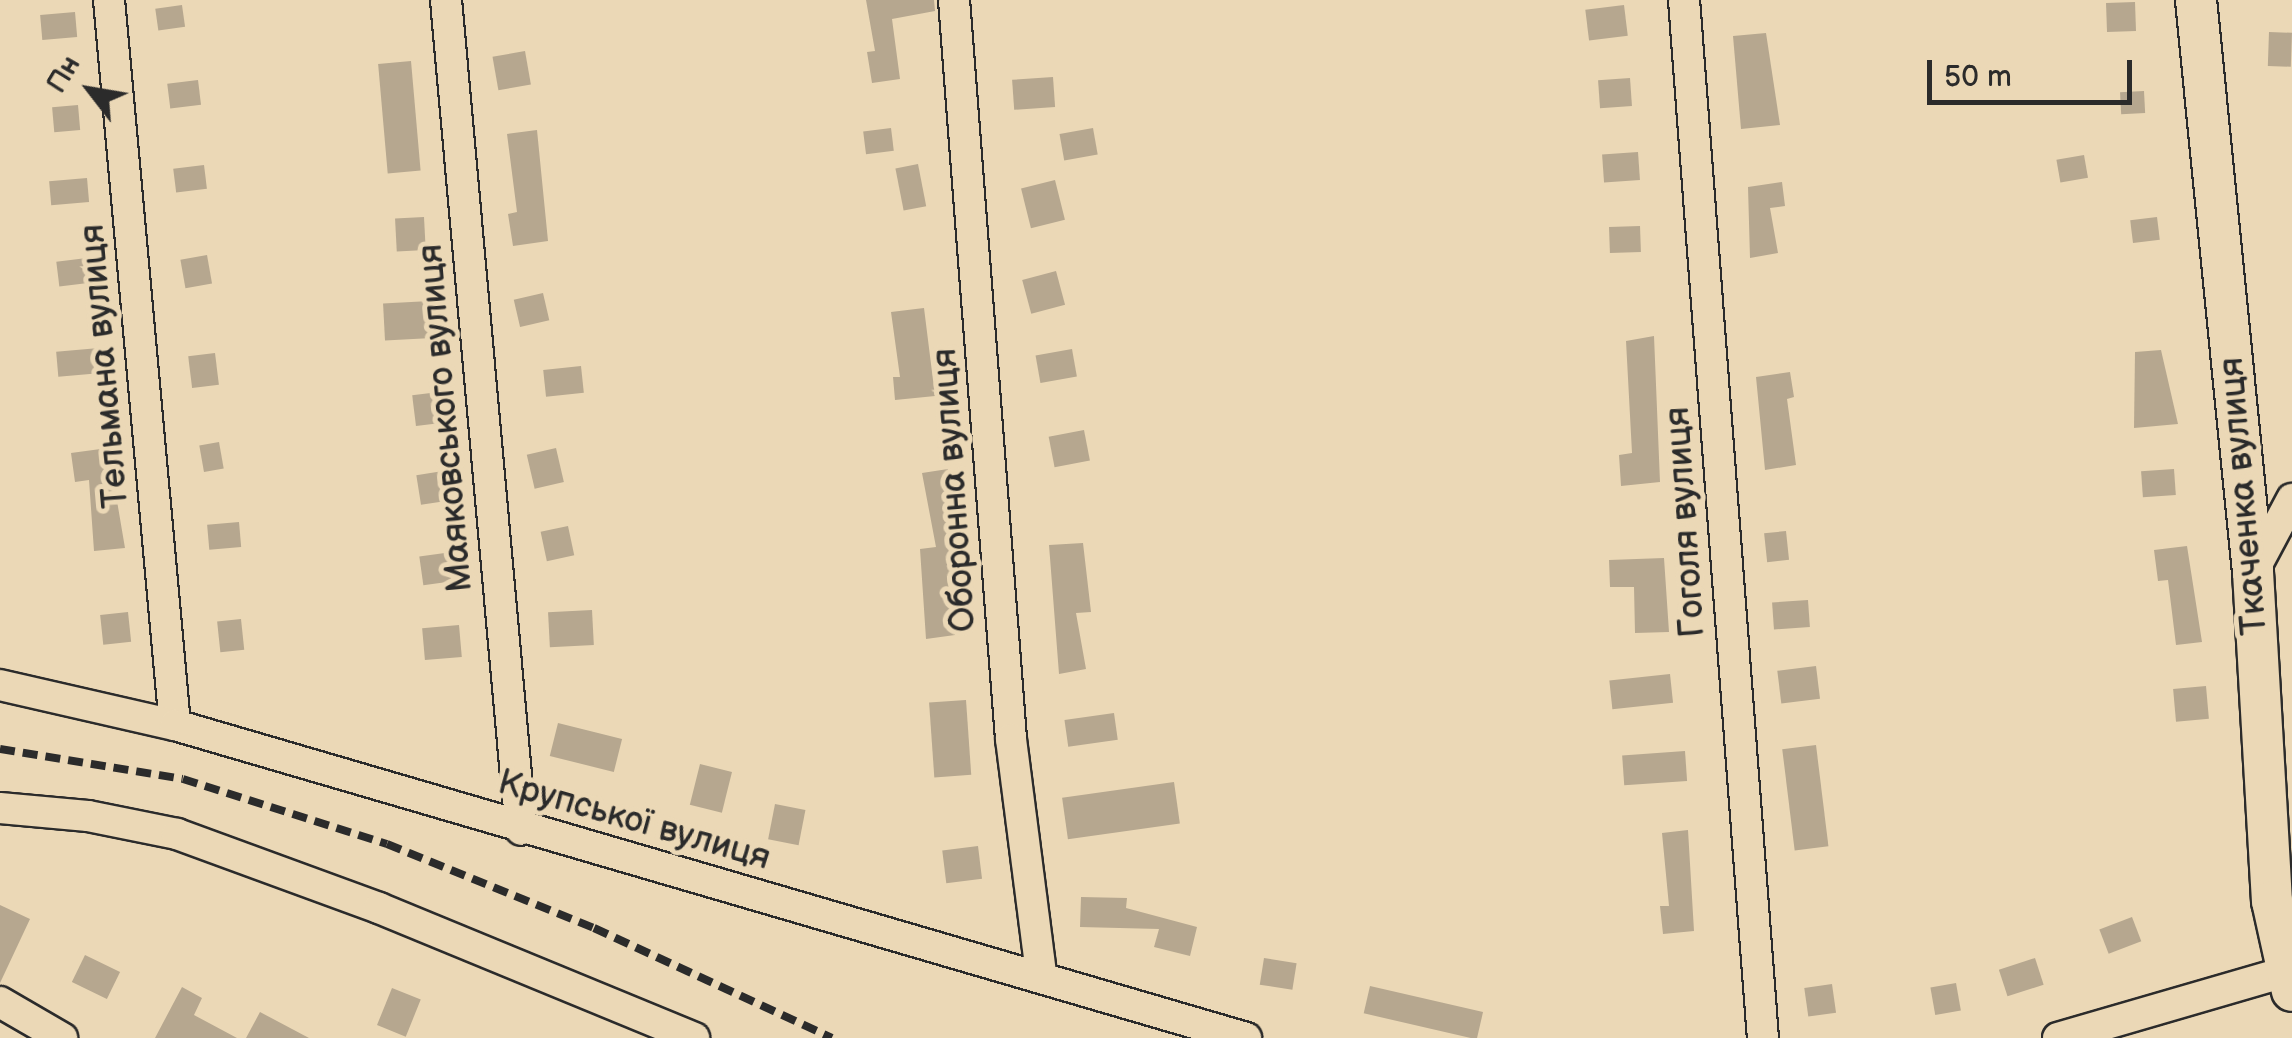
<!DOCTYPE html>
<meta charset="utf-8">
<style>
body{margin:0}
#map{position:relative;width:2292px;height:1038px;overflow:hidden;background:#ebd8b6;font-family:"Balsamiq Sans",sans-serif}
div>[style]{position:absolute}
.building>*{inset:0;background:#b6a78f;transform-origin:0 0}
.roads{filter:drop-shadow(2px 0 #2b2b2b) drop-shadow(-2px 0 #2b2b2b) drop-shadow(0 2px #2b2b2b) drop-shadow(0 -2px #2b2b2b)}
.minor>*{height:30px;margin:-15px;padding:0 15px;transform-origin:15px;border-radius:15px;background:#ebd8b6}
.major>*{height:40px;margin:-20px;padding:0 20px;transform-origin:20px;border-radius:20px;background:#ebd8b6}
.rail>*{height:8px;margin-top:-4px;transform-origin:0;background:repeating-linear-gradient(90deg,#2b2b2b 0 15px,transparent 0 23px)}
span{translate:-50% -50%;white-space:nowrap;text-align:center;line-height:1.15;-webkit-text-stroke:10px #ebd8b6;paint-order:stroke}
.street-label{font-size:35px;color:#2b2b2b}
.north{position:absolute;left:40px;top:40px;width:100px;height:100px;-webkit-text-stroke:8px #ebd8b6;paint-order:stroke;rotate:301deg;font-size:28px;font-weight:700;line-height:40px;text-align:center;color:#2b2b2b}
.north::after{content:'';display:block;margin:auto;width:35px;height:45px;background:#2b2b2b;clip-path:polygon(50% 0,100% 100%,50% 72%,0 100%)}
.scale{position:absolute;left:1927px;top:60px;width:205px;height:45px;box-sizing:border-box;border:5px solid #2b2b2b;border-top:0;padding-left:12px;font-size:30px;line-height:35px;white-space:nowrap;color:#2b2b2b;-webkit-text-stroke:8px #ebd8b6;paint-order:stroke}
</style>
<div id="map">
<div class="building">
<div style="clip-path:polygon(866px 0,934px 0,935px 11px,892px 19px,900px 79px,872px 83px,867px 52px,875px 51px)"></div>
<div style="left:2135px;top:2px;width:29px;height:29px;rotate:88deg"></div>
<div style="left:182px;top:5px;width:22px;height:27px;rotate:82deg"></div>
<div style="left:1624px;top:5px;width:31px;height:39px;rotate:83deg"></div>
<div style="left:75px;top:12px;width:25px;height:35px;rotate:85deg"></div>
<div style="left:2269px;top:32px;width:23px;height:34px;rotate:2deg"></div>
<div style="clip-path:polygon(1766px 33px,1780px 125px,1741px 129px,1733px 36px)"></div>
<div style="left:525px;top:51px;width:34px;height:33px;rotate:80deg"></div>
<div style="left:411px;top:61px;width:110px;height:33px;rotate:85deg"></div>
<div style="left:1053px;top:77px;width:30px;height:41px;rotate:86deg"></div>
<div style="left:1630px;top:78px;width:28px;height:32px;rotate:86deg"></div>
<div style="left:198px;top:80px;width:25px;height:31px;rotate:83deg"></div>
<div style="left:2144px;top:91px;width:22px;height:24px;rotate:87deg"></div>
<div style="left:78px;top:105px;width:25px;height:26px;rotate:85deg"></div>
<div style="left:891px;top:128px;width:23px;height:28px;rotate:83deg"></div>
<div style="left:1093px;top:128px;width:27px;height:34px;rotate:80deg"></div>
<div style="clip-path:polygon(537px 130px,548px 241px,513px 246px,508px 214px,517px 212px,507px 134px)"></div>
<div style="left:1638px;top:152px;width:28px;height:36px;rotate:86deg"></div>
<div style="left:2084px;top:155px;width:23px;height:28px;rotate:80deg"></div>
<div style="left:918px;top:164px;width:43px;height:23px;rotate:79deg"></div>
<div style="left:204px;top:165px;width:24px;height:31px;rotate:83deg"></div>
<div style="left:87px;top:178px;width:24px;height:38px;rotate:85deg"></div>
<div style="left:1055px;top:180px;width:41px;height:35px;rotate:76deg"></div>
<div style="clip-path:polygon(1782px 182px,1785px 206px,1770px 208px,1778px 253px,1750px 258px,1748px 187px)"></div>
<div style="left:424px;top:217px;width:33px;height:29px;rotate:87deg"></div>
<div style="left:2157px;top:217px;width:23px;height:27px;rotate:83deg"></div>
<div style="left:1640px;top:226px;width:26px;height:31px;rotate:88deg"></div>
<div style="left:207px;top:255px;width:29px;height:27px;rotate:80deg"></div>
<div style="left:95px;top:257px;width:25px;height:39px;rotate:83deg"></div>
<div style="left:1056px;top:271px;width:35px;height:35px;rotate:75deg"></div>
<div style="left:543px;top:293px;width:28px;height:30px;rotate:77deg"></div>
<div style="left:430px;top:301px;width:37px;height:47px;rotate:87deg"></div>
<div style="clip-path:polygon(924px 308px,935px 396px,895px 400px,893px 377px,900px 377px,891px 312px)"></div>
<div style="clip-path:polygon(1654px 336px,1660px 482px,1621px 486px,1619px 455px,1632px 453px,1626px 341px)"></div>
<div style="left:99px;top:348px;width:25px;height:43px;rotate:85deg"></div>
<div style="left:1072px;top:349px;width:28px;height:37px;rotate:80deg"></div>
<div style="clip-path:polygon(2161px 350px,2178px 424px,2134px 428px,2135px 352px)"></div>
<div style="left:215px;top:353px;width:32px;height:27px;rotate:83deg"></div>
<div style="left:581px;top:366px;width:27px;height:38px;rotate:84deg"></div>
<div style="clip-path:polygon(1790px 372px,1794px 397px,1787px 399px,1796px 465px,1765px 470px,1756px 377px)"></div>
<div style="left:439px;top:392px;width:31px;height:27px;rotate:83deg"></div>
<div style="left:1084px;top:430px;width:31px;height:36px;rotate:79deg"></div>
<div style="left:219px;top:442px;width:27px;height:20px;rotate:80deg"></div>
<div style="clip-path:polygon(108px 448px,125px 548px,94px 551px,89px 480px,75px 482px,71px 453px)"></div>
<div style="left:556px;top:448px;width:35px;height:30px;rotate:77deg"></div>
<div style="clip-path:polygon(948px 469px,955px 575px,947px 576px,955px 635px,926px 639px,920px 549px,936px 547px,922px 473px)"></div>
<div style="left:2174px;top:469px;width:26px;height:33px;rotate:86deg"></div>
<div style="left:443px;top:471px;width:30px;height:27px;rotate:81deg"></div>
<div style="left:239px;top:522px;width:25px;height:32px;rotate:85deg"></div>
<div style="left:568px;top:526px;width:30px;height:28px;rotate:78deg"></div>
<div style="left:1786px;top:531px;width:29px;height:22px;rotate:84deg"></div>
<div style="clip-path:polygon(1083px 543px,1091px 612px,1076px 613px,1086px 669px,1059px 674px,1049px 545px)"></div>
<div style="clip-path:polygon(2187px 546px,2202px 642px,2176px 645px,2168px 580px,2158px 581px,2154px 550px)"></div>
<div style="left:452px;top:552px;width:29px;height:33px;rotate:82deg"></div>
<div style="clip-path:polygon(1664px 558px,1669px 632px,1635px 633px,1634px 587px,1610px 587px,1609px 560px)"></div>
<div style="left:1808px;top:600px;width:27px;height:36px;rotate:86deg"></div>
<div style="left:592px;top:610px;width:35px;height:44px;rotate:87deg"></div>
<div style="left:128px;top:612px;width:30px;height:28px;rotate:84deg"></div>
<div style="left:241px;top:619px;width:31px;height:24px;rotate:84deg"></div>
<div style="left:459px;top:625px;width:32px;height:37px;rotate:85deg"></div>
<div style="left:1816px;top:666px;width:33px;height:39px;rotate:83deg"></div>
<div style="left:1670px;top:674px;width:29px;height:61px;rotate:84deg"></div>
<div style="left:2206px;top:686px;width:33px;height:33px;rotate:85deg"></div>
<div style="left:966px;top:700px;width:75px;height:37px;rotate:86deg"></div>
<div style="left:1114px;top:713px;width:27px;height:50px;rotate:82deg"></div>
<div style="left:558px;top:723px;width:66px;height:34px;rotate:14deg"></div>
<div style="left:1816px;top:745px;width:102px;height:34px;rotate:83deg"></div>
<div style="left:1685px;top:751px;width:30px;height:63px;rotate:86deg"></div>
<div style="left:700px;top:764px;width:33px;height:42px;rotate:14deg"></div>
<div style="left:1174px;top:782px;width:42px;height:113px;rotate:82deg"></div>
<div style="left:775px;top:804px;width:31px;height:36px;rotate:11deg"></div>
<div style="clip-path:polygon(1688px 830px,1694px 931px,1663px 934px,1660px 906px,1669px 906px,1662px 833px)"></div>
<div style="left:978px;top:846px;width:33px;height:36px;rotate:83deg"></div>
<div style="clip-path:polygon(1081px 897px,1127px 898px,1126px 908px,1197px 927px,1190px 956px,1154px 947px,1159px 929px,1080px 927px)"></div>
<div style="clip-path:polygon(0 905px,30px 919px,0 983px)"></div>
<div style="left:2132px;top:917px;width:26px;height:35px;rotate:69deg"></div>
<div style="left:85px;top:955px;width:39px;height:30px;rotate:26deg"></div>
<div style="left:1264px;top:958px;width:33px;height:27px;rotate:9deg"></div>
<div style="left:2035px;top:958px;width:28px;height:38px;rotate:72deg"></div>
<div style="left:1956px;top:983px;width:28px;height:26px;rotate:80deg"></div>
<div style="left:1832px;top:984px;width:29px;height:28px;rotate:82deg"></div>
<div style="left:1370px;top:986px;width:116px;height:28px;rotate:13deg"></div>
<div style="clip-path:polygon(182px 987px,202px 998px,194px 1015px,237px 1038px,155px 1038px)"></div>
<div style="left:392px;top:988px;width:31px;height:40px;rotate:22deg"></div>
<div style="clip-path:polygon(260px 1012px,309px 1038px,246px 1038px)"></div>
</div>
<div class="roads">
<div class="minor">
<div style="left:109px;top:0;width:728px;rotate:84.8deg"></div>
<div style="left:446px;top:0;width:833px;rotate:84.84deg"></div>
<div style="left:954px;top:0;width:741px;rotate:85.59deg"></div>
<div style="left:1011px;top:739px;width:237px;rotate:82.7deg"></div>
<div style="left:1684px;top:0;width:1041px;rotate:85.65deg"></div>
<div style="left:2253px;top:572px;width:83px;rotate:-61.9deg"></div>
<div style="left:0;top:685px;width:180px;rotate:12.9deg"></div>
<div style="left:175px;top:725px;width:1116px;rotate:16.29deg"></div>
<div style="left:0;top:808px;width:88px;rotate:5.2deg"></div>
<div style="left:88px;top:816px;width:91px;rotate:11.4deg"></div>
<div style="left:177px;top:834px;width:215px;rotate:20.1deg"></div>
<div style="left:379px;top:908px;width:341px;rotate:22.4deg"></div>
<div style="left:0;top:1002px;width:72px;rotate:30.1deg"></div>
<div style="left:2058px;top:1038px;width:236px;rotate:-16.2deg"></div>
<div style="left:2285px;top:972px;width:16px;rotate:-63deg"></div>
</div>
<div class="major">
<div style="left:2196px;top:0;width:575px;rotate:84.31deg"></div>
<div style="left:2253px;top:572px;width:330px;rotate:86.7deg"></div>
<div style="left:2272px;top:901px;width:92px;rotate:77.5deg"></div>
</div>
</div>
<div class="rail">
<div style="left:0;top:749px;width:185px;rotate:9.3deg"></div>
<div style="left:183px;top:779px;width:214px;rotate:17.7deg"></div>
<div style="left:387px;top:844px;width:223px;rotate:22.1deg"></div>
<div style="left:594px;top:928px;width:262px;rotate:24.8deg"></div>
</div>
<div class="street-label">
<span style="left:105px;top:366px;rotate:-95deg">Тельмана вулиця</span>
<span style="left:446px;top:418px;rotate:-95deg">Маяковського вулиця</span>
<span style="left:955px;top:490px;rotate:-94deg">Оборонна вулиця</span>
<span style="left:2244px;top:496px;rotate:-95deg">Ткаченка вулиця</span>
<span style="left:1686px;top:522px;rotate:-94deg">Гоголя вулиця</span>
<span style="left:634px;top:821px;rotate:16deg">Крупської вулиця</span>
</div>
<div class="north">Пн</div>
<div class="scale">50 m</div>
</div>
